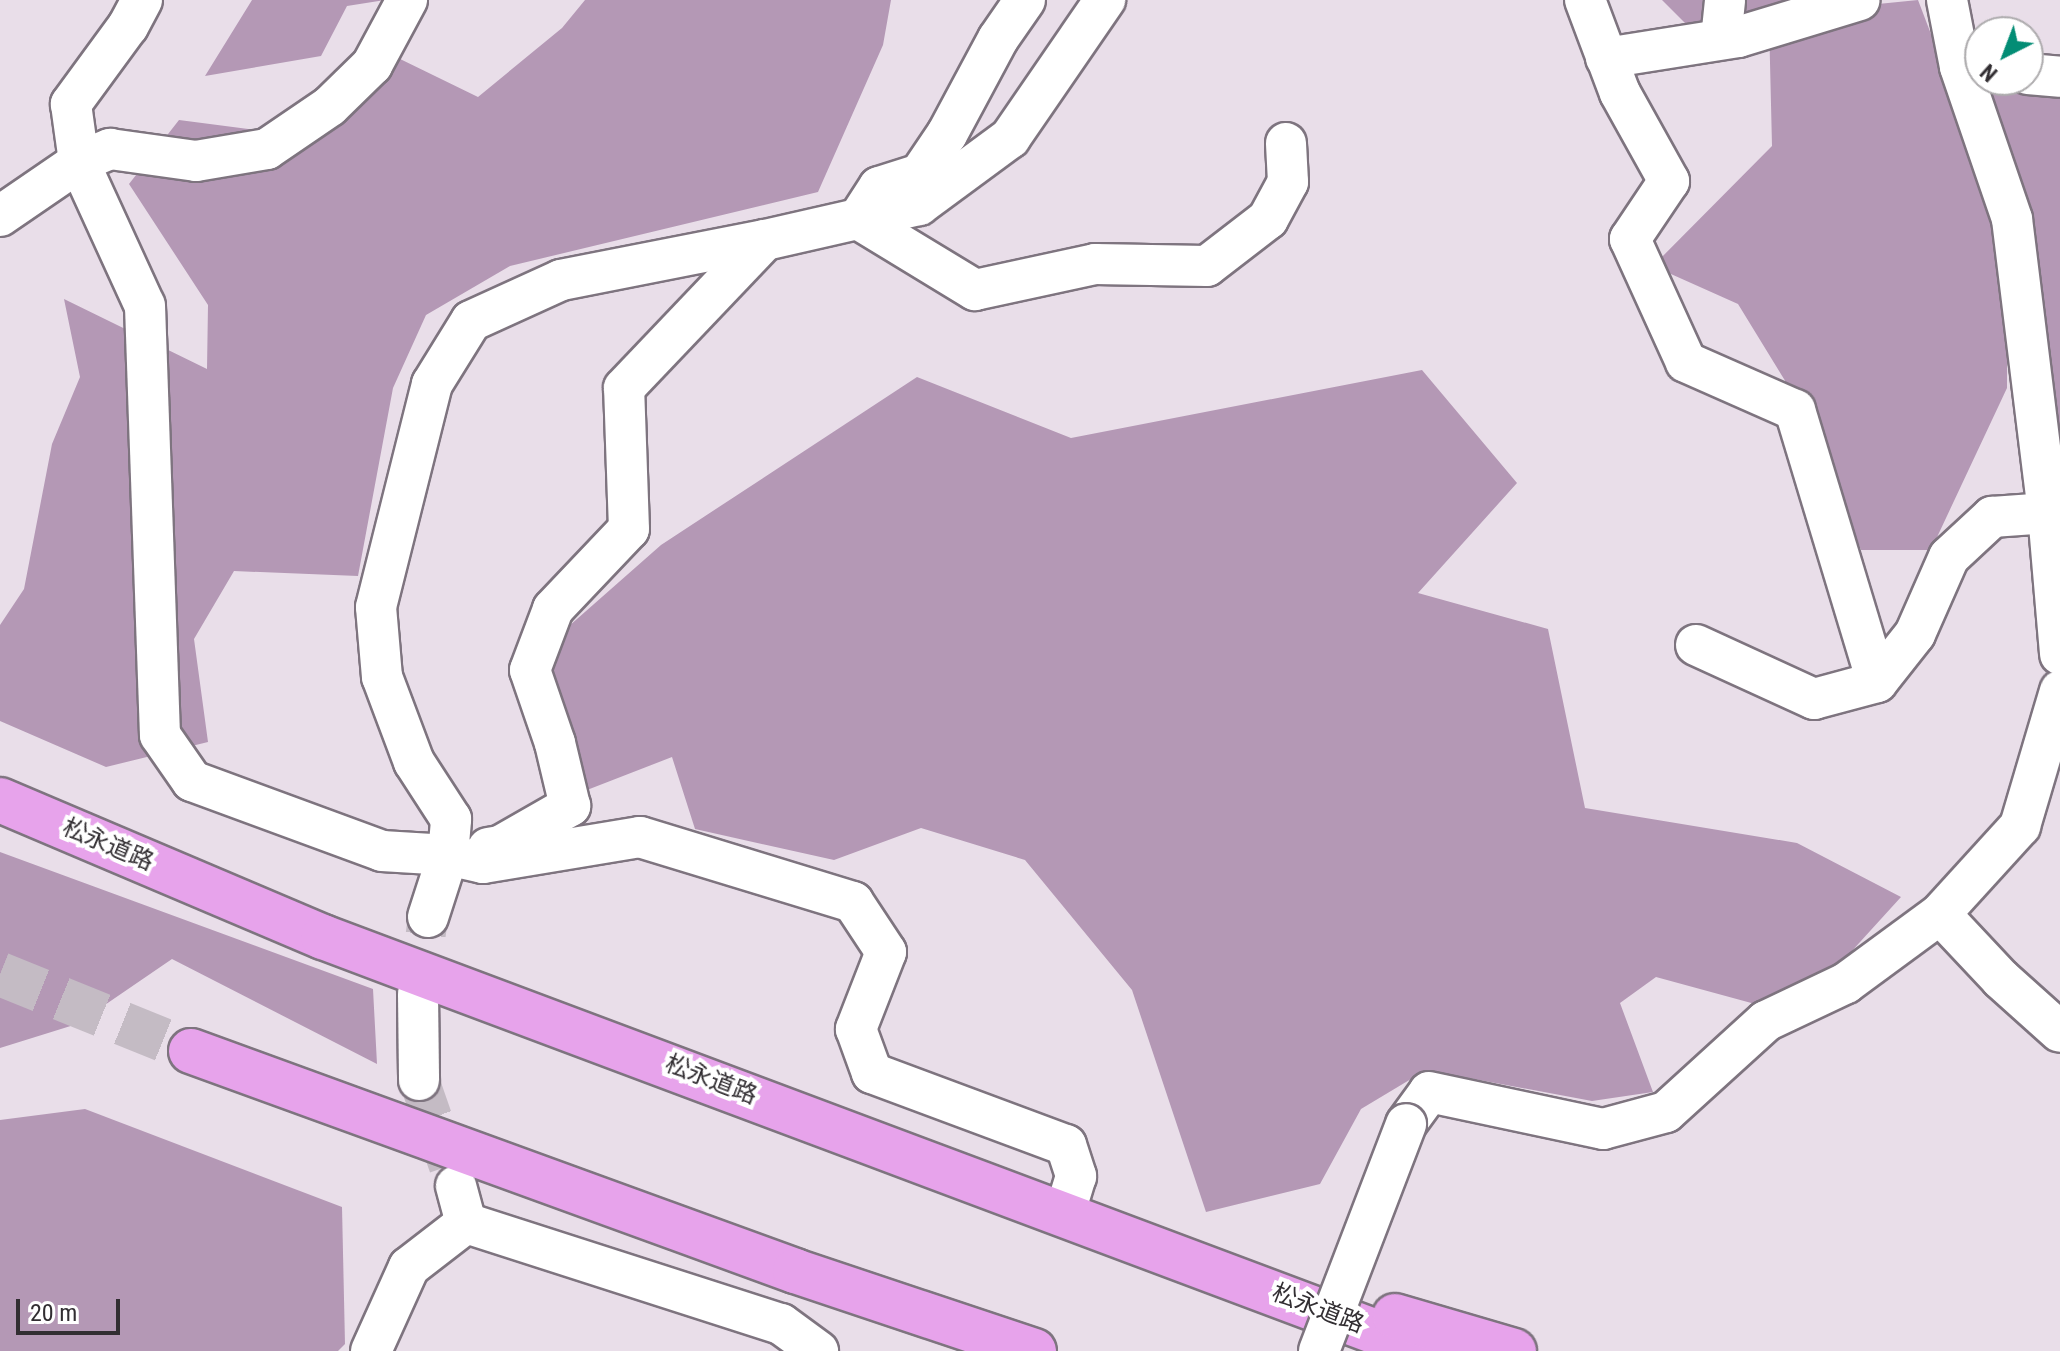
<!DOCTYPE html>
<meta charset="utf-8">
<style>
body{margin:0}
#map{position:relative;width:2060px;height:1351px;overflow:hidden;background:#e9dee9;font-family:"Roboto Condensed","Noto Sans JP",sans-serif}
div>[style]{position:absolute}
.forest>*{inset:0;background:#b498b5}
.minor-tunnel>*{height:40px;margin-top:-20px;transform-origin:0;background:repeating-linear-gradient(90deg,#c4bbc4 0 40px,transparent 0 60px)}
.highway-tunnel>*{height:44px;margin-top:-22px;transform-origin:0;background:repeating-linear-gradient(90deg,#c4bbc4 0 44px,transparent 0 66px)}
.roads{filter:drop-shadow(2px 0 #7e747f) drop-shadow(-2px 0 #7e747f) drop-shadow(0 2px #7e747f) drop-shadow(0 -2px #7e747f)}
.minor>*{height:40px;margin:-20px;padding:0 20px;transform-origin:20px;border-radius:20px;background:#fff}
.highway>*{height:44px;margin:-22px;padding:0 22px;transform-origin:22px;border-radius:22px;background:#e7a3eb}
.bridges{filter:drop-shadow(2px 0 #7e747f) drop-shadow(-2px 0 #7e747f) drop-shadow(0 2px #7e747f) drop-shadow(0 -2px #7e747f)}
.minor-bridge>*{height:40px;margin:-20px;padding:0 20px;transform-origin:20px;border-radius:20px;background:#fff}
span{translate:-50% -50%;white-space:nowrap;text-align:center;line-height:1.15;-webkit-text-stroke:8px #fff;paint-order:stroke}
.street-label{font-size:24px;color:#322e32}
.north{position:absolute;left:1964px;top:16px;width:80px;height:80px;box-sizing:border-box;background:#fff;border:2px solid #adabad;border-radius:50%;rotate:222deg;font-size:22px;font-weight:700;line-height:32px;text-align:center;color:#322e32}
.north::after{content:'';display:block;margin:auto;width:28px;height:36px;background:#038d75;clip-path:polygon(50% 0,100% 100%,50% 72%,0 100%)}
.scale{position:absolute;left:16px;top:1299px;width:104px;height:36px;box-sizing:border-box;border:4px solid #322e32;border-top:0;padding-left:10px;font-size:24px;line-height:28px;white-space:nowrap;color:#322e32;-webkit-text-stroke:6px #fff;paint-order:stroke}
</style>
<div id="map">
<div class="forest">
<div style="clip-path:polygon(252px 0,385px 0,347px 6px,321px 56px,205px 76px)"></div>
<div style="clip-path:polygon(585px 0,891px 0,883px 45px,818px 192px,510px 266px,426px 315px,393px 388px,358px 576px,234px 571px,194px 639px,208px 742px,106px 767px,0 721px,0 625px,24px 589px,52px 444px,80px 377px,64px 299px,207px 369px,208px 305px,129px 184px,179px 120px,272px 132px,396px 57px,478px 97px,562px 28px)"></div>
<div style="clip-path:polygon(1662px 0,1854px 0,1858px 6px,1918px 0,1950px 84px,2007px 278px,2007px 388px,1931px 550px,1861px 550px,1811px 423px,1738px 304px,1653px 266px,1772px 146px,1769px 21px,1700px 38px)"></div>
<div style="clip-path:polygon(1978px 84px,2060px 90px,2060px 467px)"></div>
<div style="clip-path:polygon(1422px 370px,1517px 483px,1418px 593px,1548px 629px,1585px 808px,1797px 843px,1901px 897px,1840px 964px,1755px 1004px,1656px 977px,1620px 1003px,1653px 1092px,1592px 1101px,1426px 1070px,1361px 1109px,1320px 1184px,1206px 1212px,1132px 990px,1025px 860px,921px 828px,834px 860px,695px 829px,672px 757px,587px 790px,546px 690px,552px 641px,661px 545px,917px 377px,1071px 438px)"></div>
<div style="clip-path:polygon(0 852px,373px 989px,377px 1064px,172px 959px,77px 1024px,0 1048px)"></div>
<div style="clip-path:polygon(85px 1109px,342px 1207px,345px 1344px,338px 1351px,0 1351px,0 1120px)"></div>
</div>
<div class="minor-tunnel">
<div style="left:418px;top:994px;width:78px;rotate:-82.6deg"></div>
<div style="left:419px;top:1080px;width:91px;rotate:70.8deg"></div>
</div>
<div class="highway-tunnel">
<div style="left:0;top:974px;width:206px;rotate:22deg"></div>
</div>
<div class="roads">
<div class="minor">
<div style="left:142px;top:0;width:30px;rotate:118deg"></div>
<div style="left:128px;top:26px;width:97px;rotate:126.2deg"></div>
<div style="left:71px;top:104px;width:59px;rotate:82.1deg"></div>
<div style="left:79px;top:162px;width:158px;rotate:65.4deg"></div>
<div style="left:145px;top:306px;width:429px;rotate:88deg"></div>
<div style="left:160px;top:735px;width:56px;rotate:55.2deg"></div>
<div style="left:192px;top:781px;width:202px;rotate:20.2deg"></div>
<div style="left:382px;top:851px;width:66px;rotate:3.5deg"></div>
<div style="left:448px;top:855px;width:36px;rotate:13deg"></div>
<div style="left:483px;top:863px;width:159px;rotate:-9.4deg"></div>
<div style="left:640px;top:837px;width:223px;rotate:17deg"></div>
<div style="left:853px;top:902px;width:60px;rotate:56.6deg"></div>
<div style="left:886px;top:952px;width:83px;rotate:111.3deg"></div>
<div style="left:856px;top:1029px;width:47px;rotate:70deg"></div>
<div style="left:872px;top:1073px;width:207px;rotate:20.4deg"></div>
<div style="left:1066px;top:1145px;width:33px;rotate:72deg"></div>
<div style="left:1076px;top:1176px;width:39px;rotate:107deg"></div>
<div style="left:1025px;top:0;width:47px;rotate:124.7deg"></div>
<div style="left:998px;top:39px;width:108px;rotate:118.2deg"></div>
<div style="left:947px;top:134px;width:48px;rotate:124deg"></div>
<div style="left:920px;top:174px;width:43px;rotate:162.4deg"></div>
<div style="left:879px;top:187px;width:38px;rotate:123deg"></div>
<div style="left:858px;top:219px;width:137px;rotate:31.3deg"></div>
<div style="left:975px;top:290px;width:123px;rotate:-12.2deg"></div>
<div style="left:1095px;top:264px;width:112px;rotate:1deg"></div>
<div style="left:1207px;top:266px;width:77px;rotate:-37.6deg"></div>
<div style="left:1268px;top:219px;width:42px;rotate:-61.6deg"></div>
<div style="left:1288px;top:182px;width:39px;rotate:-93deg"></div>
<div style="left:1585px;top:0;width:99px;rotate:69.4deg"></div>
<div style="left:1620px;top:93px;width:101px;rotate:60.9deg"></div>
<div style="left:1669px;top:181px;width:70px;rotate:123.9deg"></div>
<div style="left:1630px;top:239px;width:135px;rotate:65.5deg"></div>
<div style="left:1686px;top:362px;width:119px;rotate:23.8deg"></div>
<div style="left:1795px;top:410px;width:284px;rotate:73.2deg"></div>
<div style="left:1947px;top:0;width:68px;rotate:79deg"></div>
<div style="left:1960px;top:67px;width:161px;rotate:71.1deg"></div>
<div style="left:2012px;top:219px;width:296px;rotate:83deg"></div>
<div style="left:2048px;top:513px;width:142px;rotate:85.1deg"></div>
<div style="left:1721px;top:39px;width:39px;rotate:-84deg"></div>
<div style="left:1606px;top:58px;width:134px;rotate:-9deg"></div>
<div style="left:1738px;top:37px;width:127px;rotate:-16.9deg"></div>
<div style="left:2028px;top:74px;width:32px;rotate:5deg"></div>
<div style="left:0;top:216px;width:96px;rotate:-34.4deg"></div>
<div style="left:79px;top:162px;width:34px;rotate:-23deg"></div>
<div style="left:110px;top:149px;width:87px;rotate:7.9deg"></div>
<div style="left:196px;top:161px;width:72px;rotate:-9.6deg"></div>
<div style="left:267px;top:149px;width:76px;rotate:-34.3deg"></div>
<div style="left:330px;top:106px;width:59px;rotate:-44.3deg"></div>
<div style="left:372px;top:65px;width:74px;rotate:-61.7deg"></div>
<div style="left:1696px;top:645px;width:130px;rotate:24.6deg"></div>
<div style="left:1814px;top:699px;width:65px;rotate:-15.1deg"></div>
<div style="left:1877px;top:682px;width:61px;rotate:-51.6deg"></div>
<div style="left:1915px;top:634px;width:84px;rotate:-66.2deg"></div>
<div style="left:1949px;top:557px;width:59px;rotate:-42.9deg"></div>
<div style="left:1992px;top:517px;width:56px;rotate:-4.1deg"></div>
<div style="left:488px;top:848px;width:12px;rotate:-9deg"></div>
<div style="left:500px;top:846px;width:81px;rotate:-29.7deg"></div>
<div style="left:570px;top:806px;width:65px;rotate:-103.4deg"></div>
<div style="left:555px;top:743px;width:77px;rotate:-108.9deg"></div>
<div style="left:530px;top:670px;width:65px;rotate:-69.3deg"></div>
<div style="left:553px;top:609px;width:110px;rotate:-46.5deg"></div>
<div style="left:629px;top:529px;width:141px;rotate:-92deg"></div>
<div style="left:624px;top:388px;width:204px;rotate:-46.4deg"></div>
<div style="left:1940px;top:914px;width:89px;rotate:46.8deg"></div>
<div style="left:2001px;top:979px;width:79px;rotate:41.9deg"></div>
<div style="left:428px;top:917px;width:65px;rotate:-72.1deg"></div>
<div style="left:448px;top:855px;width:36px;rotate:-85deg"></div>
<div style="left:451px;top:819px;width:68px;rotate:-123deg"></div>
<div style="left:414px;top:762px;width:91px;rotate:-110.6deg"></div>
<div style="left:382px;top:677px;width:70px;rotate:-94.9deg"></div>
<div style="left:376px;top:607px;width:230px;rotate:-75.9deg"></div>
<div style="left:432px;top:384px;width:74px;rotate:-58.2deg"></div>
<div style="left:471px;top:321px;width:99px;rotate:-24.5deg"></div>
<div style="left:561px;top:280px;width:208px;rotate:-11.1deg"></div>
<div style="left:765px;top:240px;width:158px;rotate:-12.8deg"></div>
<div style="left:919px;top:205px;width:113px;rotate:-36.4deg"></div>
<div style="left:1010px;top:138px;width:168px;rotate:-55.5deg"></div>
<div style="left:418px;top:994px;width:86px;rotate:89.3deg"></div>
<div style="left:1406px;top:1124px;width:39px;rotate:-54deg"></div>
<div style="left:1429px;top:1092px;width:178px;rotate:12deg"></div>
<div style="left:1603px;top:1129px;width:65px;rotate:-15.1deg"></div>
<div style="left:1666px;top:1112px;width:135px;rotate:-42.3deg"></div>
<div style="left:1766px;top:1021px;width:89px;rotate:-25.4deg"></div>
<div style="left:1846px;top:983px;width:117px;rotate:-36.3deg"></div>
<div style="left:1940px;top:914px;width:119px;rotate:-47.7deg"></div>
<div style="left:2020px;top:826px;width:141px;rotate:-73.5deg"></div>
<div style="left:456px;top:1186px;width:38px;rotate:75deg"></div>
<div style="left:371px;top:1351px;width:92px;rotate:-65.7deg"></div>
<div style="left:409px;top:1267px;width:72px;rotate:-37.7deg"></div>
<div style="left:466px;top:1223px;width:331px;rotate:17.8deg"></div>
<div style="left:781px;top:1324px;width:46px;rotate:36.1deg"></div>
</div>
<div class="highway">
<div style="left:0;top:800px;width:351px;rotate:23deg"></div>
<div style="left:323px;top:937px;width:1179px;rotate:20.56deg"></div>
<div style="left:191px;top:1051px;width:643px;rotate:20.01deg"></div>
<div style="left:795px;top:1271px;width:252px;rotate:18.5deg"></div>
<div style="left:1395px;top:1316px;width:124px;rotate:16.4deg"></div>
</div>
</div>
<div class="bridges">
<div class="minor-bridge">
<div style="left:1319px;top:1351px;width:243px;rotate:-69deg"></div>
</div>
</div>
<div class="street-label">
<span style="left:108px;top:845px;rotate:23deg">松永道路</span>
<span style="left:711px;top:1080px;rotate:21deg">松永道路</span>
<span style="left:1318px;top:1309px;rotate:21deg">松永道路</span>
</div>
<div class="north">N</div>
<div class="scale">20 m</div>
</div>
